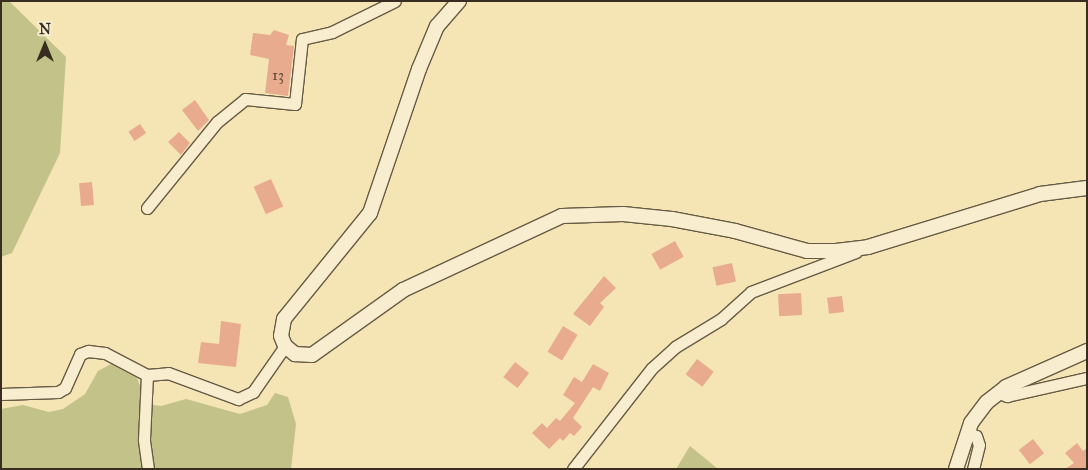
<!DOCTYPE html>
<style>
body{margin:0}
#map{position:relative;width:1088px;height:470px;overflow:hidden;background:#f5e5b5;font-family:"IM FELL Great Primer",serif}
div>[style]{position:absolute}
.green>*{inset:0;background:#c2c289}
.building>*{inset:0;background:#e9ab8e;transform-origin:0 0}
.roads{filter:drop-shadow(1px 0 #675b45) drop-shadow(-1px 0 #675b45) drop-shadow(0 1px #675b45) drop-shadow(0 -1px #675b45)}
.minor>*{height:11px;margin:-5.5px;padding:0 5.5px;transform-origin:5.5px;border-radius:5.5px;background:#f8eecf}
.tertiary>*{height:14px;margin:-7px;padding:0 7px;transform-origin:7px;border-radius:7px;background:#f8eecf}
span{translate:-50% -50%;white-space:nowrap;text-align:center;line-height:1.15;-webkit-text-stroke:5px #f8eecf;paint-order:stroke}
.number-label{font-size:15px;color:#644c3c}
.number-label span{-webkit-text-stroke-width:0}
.frame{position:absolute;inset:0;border:2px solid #382d20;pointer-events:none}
.north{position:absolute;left:20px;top:20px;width:50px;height:50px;-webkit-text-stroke:4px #f8eecf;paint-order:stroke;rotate:0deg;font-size:14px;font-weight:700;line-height:20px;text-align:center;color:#382d20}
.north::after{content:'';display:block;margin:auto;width:18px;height:22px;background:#382d20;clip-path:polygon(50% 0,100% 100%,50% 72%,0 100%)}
</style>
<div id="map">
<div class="green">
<div style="clip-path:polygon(1px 1px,9px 1px,66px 57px,60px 153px,12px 253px,1px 257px)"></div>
<div style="clip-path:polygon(111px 364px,137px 378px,147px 404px,161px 406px,186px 399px,240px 414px,267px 405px,275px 393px,288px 397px,296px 424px,291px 469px,1px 469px,1px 409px,23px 405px,49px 412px,63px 409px,85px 394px,98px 371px)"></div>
<div style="clip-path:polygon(690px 446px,718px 469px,676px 469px)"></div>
</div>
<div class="building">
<div style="clip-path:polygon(274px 30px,289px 35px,286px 45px,294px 46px,288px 96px,265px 93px,269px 59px,250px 55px,253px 33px,270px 35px)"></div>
<div style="clip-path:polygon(195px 100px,209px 120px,198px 131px,182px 110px)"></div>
<div style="left:140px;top:124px;width:11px;height:14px;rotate:56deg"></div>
<div style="clip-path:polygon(179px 132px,190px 143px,181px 155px,168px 142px)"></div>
<div style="left:271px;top:179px;width:30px;height:19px;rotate:66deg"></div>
<div style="left:92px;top:182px;width:23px;height:13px;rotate:85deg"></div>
<div style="left:675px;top:241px;width:18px;height:27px;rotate:61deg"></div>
<div style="left:732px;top:263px;width:19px;height:20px;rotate:78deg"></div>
<div style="clip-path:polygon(604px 276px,616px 288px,600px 303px,604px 307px,590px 326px,573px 314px)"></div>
<div style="left:801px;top:293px;width:22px;height:23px;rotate:87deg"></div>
<div style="left:842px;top:296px;width:16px;height:15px;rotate:83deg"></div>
<div style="clip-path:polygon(221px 321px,241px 324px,236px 367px,198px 363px,201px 342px,219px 344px)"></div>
<div style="left:563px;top:326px;width:17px;height:30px;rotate:31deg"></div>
<div style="left:697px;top:359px;width:21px;height:19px;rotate:37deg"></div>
<div style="left:515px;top:362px;width:18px;height:19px;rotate:38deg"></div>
<div style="clip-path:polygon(593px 364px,609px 373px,600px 391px,593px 387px,573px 418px,582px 427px,574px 436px,570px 433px,563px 441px,560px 438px,549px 449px,532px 433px,542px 423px,547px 428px,556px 418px,560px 421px,575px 403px,563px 395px,574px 377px,582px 382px)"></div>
<div style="left:1033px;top:439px;width:18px;height:18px;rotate:52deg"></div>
<div style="clip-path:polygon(1077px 443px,1083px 451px,1087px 448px,1087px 469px,1065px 469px,1074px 463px,1065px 453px)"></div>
</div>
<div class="roads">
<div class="minor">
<div style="left:147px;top:208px;width:111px;rotate:-50.9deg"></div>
<div style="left:217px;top:122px;width:36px;rotate:-39deg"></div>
<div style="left:245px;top:99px;width:50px;rotate:5.7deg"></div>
<div style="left:295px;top:104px;width:65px;rotate:-83.9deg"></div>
<div style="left:302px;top:39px;width:31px;rotate:-13deg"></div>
<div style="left:332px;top:32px;width:70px;rotate:-26.2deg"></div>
<div style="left:999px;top:393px;width:9px;rotate:21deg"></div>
<div style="left:1007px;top:396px;width:82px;rotate:-12.7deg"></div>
<div style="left:1px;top:394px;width:57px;rotate:-2deg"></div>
<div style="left:58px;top:392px;width:8px;rotate:-30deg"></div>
<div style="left:65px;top:388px;width:37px;rotate:-66deg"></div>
<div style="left:80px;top:354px;width:9px;rotate:-21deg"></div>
<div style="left:88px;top:351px;width:17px;rotate:7deg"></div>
<div style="left:105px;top:353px;width:47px;rotate:27.6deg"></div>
<div style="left:967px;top:433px;width:9px;rotate:18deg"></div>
<div style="left:976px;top:436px;width:9px;rotate:72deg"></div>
<div style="left:979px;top:445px;width:25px;rotate:104deg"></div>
<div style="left:148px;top:469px;width:30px;rotate:-98deg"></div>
<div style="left:144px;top:439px;width:64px;rotate:-87.3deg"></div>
<div style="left:147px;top:375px;width:21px;rotate:-5deg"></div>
<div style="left:168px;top:373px;width:75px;rotate:20.4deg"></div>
<div style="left:238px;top:399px;width:17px;rotate:-25deg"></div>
<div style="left:253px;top:392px;width:56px;rotate:-55.2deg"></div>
<div style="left:573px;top:469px;width:128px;rotate:-52deg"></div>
<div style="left:652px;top:368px;width:31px;rotate:-42deg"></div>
<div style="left:675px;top:347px;width:54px;rotate:-31.3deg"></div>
<div style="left:721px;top:319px;width:40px;rotate:-42deg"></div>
<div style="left:751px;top:292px;width:112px;rotate:-20.9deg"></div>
</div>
<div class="tertiary">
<div style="left:459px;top:1px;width:33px;rotate:131deg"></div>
<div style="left:437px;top:26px;width:47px;rotate:112.7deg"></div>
<div style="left:419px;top:69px;width:152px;rotate:108.8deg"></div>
<div style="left:370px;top:213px;width:136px;rotate:129.1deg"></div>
<div style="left:284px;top:319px;width:17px;rotate:100deg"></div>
<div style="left:281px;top:336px;width:11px;rotate:68deg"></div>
<div style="left:285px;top:346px;width:13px;rotate:39deg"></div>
<div style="left:295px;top:354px;width:17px;rotate:3deg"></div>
<div style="left:312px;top:355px;width:112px;rotate:-35.5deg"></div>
<div style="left:403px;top:290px;width:175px;rotate:-25deg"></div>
<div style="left:562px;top:216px;width:61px;rotate:-1.9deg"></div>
<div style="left:623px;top:214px;width:49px;rotate:5.8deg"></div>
<div style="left:672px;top:219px;width:64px;rotate:10.8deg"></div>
<div style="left:735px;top:231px;width:75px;rotate:15.5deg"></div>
<div style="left:807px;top:251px;width:29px"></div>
<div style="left:836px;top:251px;width:32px;rotate:-7deg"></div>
<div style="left:868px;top:247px;width:180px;rotate:-17.1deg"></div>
<div style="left:1040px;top:194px;width:47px;rotate:-7.3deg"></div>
<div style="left:956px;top:469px;width:48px;rotate:-71.9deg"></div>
<div style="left:971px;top:423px;width:26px;rotate:-53deg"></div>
<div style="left:987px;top:402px;width:24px;rotate:-38deg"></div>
<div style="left:1006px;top:387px;width:89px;rotate:-24deg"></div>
</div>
</div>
<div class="number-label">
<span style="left:278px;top:76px">13</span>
</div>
<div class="frame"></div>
<div class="north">N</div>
</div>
